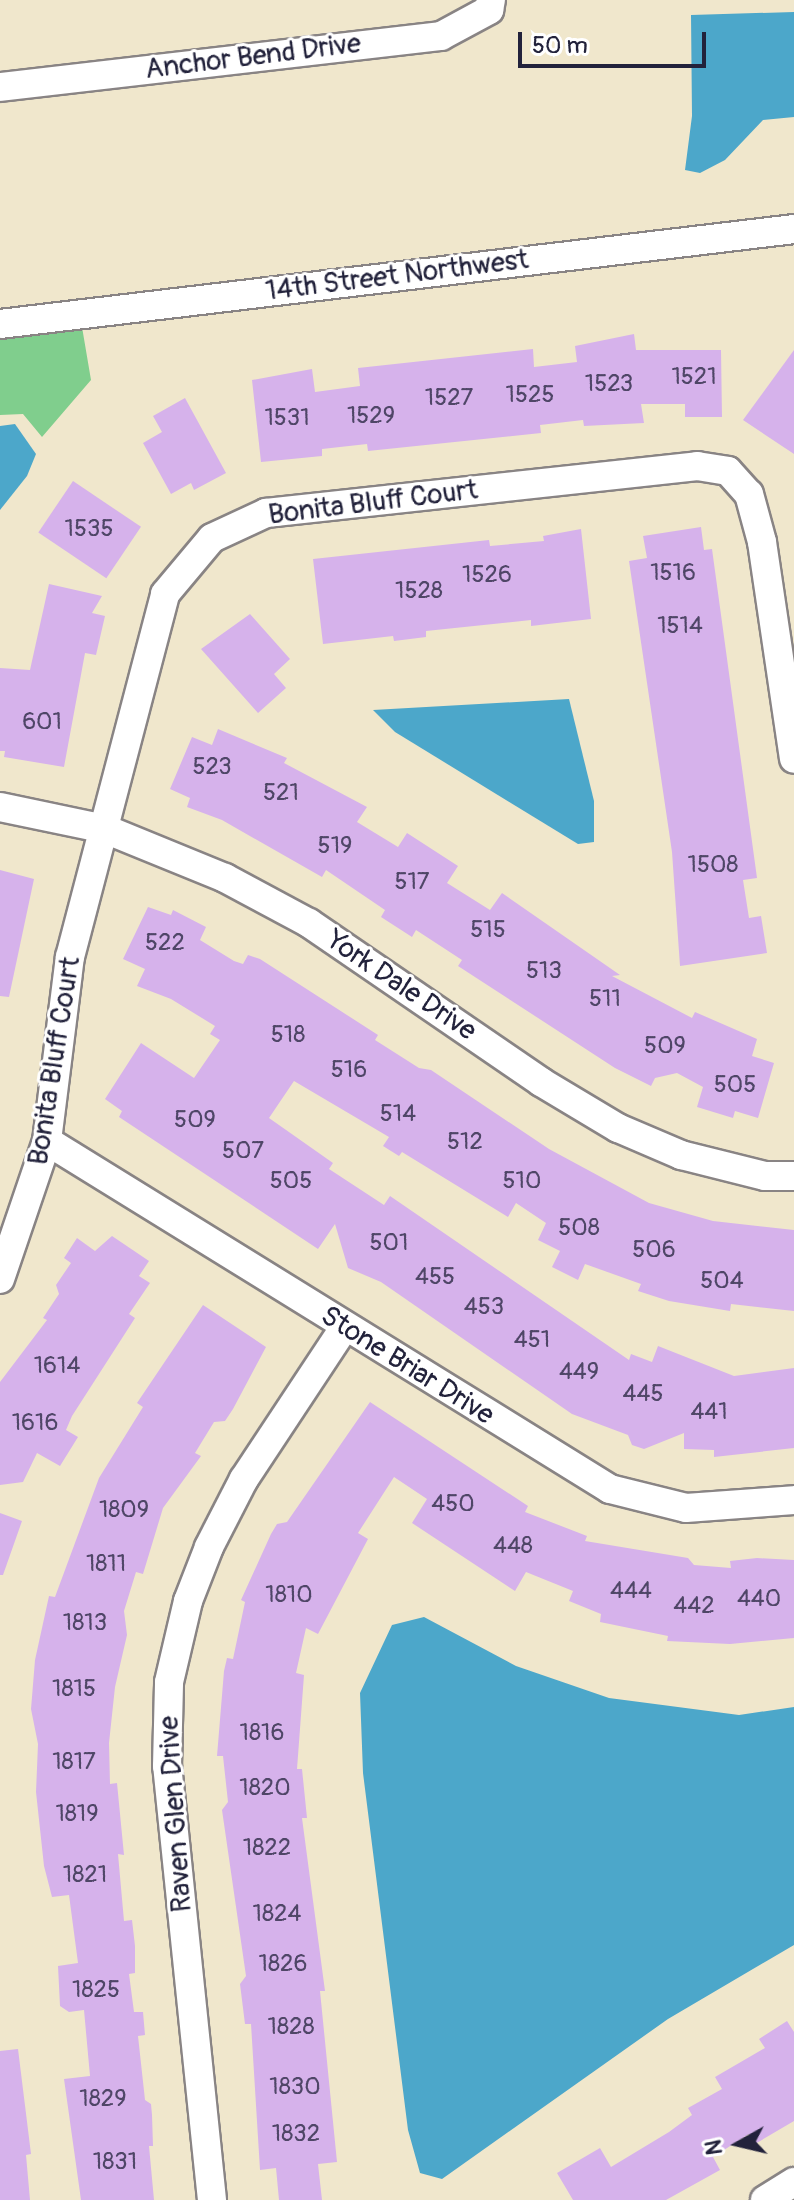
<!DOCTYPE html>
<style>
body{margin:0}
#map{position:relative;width:794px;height:2200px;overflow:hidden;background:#f0e7cc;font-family:Pangolin,sans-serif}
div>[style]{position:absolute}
.green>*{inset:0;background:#80ce8d}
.water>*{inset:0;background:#4ca7ca}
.building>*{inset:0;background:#d6b2eb;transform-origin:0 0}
.roads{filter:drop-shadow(2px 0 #898484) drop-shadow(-2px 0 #898484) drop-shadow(0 2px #898484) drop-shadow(0 -2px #898484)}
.minor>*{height:28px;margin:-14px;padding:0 14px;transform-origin:14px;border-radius:14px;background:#fff}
span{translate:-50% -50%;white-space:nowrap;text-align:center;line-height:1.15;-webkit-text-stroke:6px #fff;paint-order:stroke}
.number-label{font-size:24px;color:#4f4667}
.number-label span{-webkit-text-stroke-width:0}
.street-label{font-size:28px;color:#22223b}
.north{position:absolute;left:698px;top:2104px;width:80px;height:80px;-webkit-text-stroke:6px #fff;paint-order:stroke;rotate:262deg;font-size:22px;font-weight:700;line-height:32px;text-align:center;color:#22223b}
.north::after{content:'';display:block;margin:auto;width:28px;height:36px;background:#22223b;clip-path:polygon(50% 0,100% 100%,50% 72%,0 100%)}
.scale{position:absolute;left:518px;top:32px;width:188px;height:36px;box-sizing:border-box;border:4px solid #22223b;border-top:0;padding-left:10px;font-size:24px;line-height:28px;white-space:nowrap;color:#22223b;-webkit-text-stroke:6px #fff;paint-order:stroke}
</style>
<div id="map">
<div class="green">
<div style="clip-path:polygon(82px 327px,91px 380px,42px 437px,23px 414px,0 415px,0 337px)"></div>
</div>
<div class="water">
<div style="clip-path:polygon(794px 12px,794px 117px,763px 120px,725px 160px,700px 173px,685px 170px,692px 116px,691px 15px)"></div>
<div style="clip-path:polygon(15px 424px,36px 454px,27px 476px,0 510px,0 426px)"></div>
<div style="clip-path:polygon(569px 699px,594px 801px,594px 842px,578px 844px,395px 732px,373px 710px)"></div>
<div style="clip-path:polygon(424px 1617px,516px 1666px,609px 1698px,739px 1715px,794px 1707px,794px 1945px,668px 2019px,442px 2179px,420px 2173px,408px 2130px,363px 1773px,360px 1693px,392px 1625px)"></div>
</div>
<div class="building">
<div style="clip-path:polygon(634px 334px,636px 350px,721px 350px,722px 417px,685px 417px,685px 404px,641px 404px,644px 423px,584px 426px,583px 420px,540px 425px,541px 433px,368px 451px,367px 444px,322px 449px,322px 456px,261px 462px,252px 380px,312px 369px,315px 392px,360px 386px,358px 368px,533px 349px,534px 367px,577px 362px,575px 346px)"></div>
<div style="clip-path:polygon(794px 350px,794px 454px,743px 420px)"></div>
<div style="clip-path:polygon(185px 398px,226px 473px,194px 490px,191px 483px,171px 494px,143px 443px,162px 432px,153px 416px)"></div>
<div style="left:73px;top:481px;width:82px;height:62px;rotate:34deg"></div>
<div style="clip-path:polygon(701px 527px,704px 550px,712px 549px,757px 878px,743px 880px,749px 918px,761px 916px,767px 953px,680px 966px,672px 852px,629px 561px,647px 558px,643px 536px)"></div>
<div style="clip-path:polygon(581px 529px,591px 619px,531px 626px,531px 620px,426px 631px,426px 637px,394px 641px,393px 636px,323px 644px,313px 559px,489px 540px,490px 546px,544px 541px,543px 536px)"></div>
<div style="clip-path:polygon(49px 584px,102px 596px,92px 613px,105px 616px,96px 655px,85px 653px,64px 767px,4px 757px,5px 751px,0 751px,0 668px,30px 670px)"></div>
<div style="clip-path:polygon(250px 614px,290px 659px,274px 674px,286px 688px,258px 713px,201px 649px)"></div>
<div style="clip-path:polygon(218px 729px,287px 758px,284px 763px,367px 807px,357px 822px,398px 847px,407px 833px,458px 866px,447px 883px,490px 910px,502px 893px,620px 975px,612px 976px,692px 1018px,695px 1012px,757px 1039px,752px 1056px,774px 1063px,758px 1118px,735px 1111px,733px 1118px,697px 1107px,703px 1087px,677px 1073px,655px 1078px,651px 1086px,615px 1068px,458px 966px,462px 960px,416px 930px,412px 937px,381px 917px,385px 910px,326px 870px,322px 877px,222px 820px,187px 807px,190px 798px,170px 789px,192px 737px,212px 745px)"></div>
<div style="clip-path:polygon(0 870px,34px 879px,9px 997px,0 996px)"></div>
<div style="clip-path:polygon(148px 907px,171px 915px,173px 910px,206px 927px,200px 940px,234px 961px,243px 964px,248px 955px,260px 959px,378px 1035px,375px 1040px,419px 1068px,431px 1070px,549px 1149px,649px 1203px,713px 1221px,794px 1230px,794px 1311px,731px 1304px,730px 1311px,669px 1301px,638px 1291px,641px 1284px,585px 1264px,578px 1280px,552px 1267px,560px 1251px,538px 1240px,546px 1223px,516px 1203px,508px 1217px,402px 1152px,399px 1156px,383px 1146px,389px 1137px,294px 1081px,269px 1118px,333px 1163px,329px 1169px,384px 1205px,390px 1196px,629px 1360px,631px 1354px,652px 1362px,658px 1346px,734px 1376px,794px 1368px,794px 1448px,714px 1457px,714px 1450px,684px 1449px,684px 1433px,644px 1449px,632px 1445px,628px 1435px,572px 1414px,381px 1282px,348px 1268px,335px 1224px,318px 1249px,119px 1117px,122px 1111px,105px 1099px,141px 1043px,194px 1078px,220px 1040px,210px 1034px,215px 1026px,171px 999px,137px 986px,145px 969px,123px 959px)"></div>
<div style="clip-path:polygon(112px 1236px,149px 1261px,139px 1276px,150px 1283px,129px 1314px,135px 1318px,72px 1416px,66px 1430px,78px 1437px,60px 1466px,37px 1453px,23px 1482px,0 1485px,0 1382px,47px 1320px,43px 1318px,59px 1294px,56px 1285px,71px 1263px,64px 1258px,77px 1238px,95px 1251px)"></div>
<div style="clip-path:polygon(203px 1305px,266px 1347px,233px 1409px,225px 1421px,214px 1422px,195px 1453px,201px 1456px,163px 1508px,143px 1574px,136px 1572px,124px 1611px,127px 1635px,115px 1687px,109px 1743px,110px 1784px,117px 1783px,124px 1855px,118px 1854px,124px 1921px,132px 1920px,135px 1946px,135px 1973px,129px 1974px,134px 2012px,143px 2012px,145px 2035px,138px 2036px,145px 2100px,151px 2104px,152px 2115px,153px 2146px,149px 2146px,154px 2200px,81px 2200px,64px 2079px,90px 2076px,84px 2010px,69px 2012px,60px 2006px,58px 1966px,78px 1963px,69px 1895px,52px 1897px,44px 1866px,36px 1792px,38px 1744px,31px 1709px,35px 1660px,49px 1596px,55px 1597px,99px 1478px,143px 1407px,137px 1403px)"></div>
<div style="clip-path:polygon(370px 1402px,528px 1506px,525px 1512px,587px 1536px,585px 1541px,688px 1558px,694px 1565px,731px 1568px,730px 1561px,757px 1558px,794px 1560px,794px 1638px,730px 1644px,667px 1641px,668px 1636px,600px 1622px,601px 1614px,569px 1601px,573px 1591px,526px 1572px,515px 1591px,412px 1523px,427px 1499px,394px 1477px,358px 1533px,368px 1539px,318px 1634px,306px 1628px,296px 1673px,304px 1675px,297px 1769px,302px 1769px,307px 1818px,302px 1818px,325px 1991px,320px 1991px,337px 2162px,318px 2164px,322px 2200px,279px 2200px,276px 2168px,260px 2170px,251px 2024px,245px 2024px,240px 1984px,246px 1976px,222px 1810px,228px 1802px,223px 1756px,217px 1756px,224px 1671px,227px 1658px,233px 1659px,245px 1602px,241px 1600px,271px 1534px,277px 1524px,287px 1522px)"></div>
<div style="clip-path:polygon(0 1513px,22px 1521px,3px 1575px,0 1575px)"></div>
<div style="clip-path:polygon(787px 2021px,794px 2032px,794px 2121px,755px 2144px,749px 2134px,713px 2157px,720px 2170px,666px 2200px,573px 2200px,557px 2173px,600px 2148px,611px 2167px,669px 2132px,692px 2115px,688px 2108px,722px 2089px,715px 2077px,765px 2048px,759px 2039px)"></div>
<div style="clip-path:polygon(18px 2049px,31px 2154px,26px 2155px,30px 2200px,0 2200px,0 2051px)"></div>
</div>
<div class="roads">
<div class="minor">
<div style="left:0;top:87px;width:444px;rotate:-6.6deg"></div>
<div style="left:441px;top:36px;width:55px;rotate:-28.4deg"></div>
<div style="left:489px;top:10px;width:10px;rotate:-79deg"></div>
<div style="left:0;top:324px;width:800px;rotate:-6.82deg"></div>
<div style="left:0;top:807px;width:107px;rotate:11.8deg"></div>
<div style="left:105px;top:829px;width:130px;rotate:22.2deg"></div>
<div style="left:225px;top:878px;width:95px;rotate:28.2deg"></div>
<div style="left:309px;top:923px;width:281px;rotate:34.4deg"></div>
<div style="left:541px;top:1082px;width:90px;rotate:30.9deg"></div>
<div style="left:618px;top:1128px;width:69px;rotate:23.2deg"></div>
<div style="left:681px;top:1155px;width:87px;rotate:14deg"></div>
<div style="left:765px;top:1176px;width:29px"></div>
<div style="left:47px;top:1141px;width:662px;rotate:31.72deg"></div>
<div style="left:610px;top:1489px;width:78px;rotate:14deg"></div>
<div style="left:686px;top:1508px;width:108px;rotate:-4.2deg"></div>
<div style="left:0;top:1279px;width:146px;rotate:-71.2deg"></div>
<div style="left:47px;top:1141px;width:185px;rotate:-82.9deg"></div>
<div style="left:70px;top:957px;width:375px;rotate:-75.3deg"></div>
<div style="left:165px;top:594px;width:73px;rotate:-50deg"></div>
<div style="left:212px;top:538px;width:60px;rotate:-24.8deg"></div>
<div style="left:266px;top:513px;width:434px;rotate:-6.2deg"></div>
<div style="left:697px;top:466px;width:31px;rotate:9deg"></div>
<div style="left:728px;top:471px;width:31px;rotate:48deg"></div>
<div style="left:749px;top:494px;width:50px;rotate:74.8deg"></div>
<div style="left:762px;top:542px;width:219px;rotate:81.6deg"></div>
<div style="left:212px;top:2200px;width:436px;rotate:-95.9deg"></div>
<div style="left:167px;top:1766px;width:84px;rotate:-88.6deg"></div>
<div style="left:169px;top:1682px;width:83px;rotate:-76.8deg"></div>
<div style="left:188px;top:1601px;width:58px;rotate:-68.7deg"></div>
<div style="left:209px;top:1547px;width:76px;rotate:-62.8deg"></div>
<div style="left:244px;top:1479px;width:181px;rotate:-56.5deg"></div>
<div style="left:765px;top:2200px;width:34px;rotate:-32deg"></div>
</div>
</div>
<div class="number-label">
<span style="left:694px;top:377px">1521</span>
<span style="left:609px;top:384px">1523</span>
<span style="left:530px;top:395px">1525</span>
<span style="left:449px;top:398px">1527</span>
<span style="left:371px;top:416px">1529</span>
<span style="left:287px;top:418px">1531</span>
<span style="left:89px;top:529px">1535</span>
<span style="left:673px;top:573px">1516</span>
<span style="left:487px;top:575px">1526</span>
<span style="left:419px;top:591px">1528</span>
<span style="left:680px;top:626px">1514</span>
<span style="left:42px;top:722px">601</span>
<span style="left:212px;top:767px">523</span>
<span style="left:281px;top:793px">521</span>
<span style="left:335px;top:846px">519</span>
<span style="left:713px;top:865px">1508</span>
<span style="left:412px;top:882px">517</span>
<span style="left:488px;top:930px">515</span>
<span style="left:165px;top:943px">522</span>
<span style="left:544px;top:971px">513</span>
<span style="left:605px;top:999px">511</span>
<span style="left:288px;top:1035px">518</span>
<span style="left:665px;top:1046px">509</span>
<span style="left:349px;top:1070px">516</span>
<span style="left:735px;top:1085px">505</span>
<span style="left:398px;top:1114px">514</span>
<span style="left:195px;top:1120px">509</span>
<span style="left:465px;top:1142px">512</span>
<span style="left:243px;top:1151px">507</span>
<span style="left:291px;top:1181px">505</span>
<span style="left:522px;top:1181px">510</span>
<span style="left:579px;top:1228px">508</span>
<span style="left:389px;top:1243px">501</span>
<span style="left:654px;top:1250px">506</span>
<span style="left:435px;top:1277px">455</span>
<span style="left:722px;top:1281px">504</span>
<span style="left:484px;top:1307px">453</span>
<span style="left:532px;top:1340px">451</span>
<span style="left:57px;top:1366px">1614</span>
<span style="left:579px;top:1372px">449</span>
<span style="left:643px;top:1394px">445</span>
<span style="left:709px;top:1412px">441</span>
<span style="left:35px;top:1423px">1616</span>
<span style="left:453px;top:1504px">450</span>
<span style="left:124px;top:1510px">1809</span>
<span style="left:513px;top:1546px">448</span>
<span style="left:106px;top:1564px">1811</span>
<span style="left:631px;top:1591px">444</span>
<span style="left:289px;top:1595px">1810</span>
<span style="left:759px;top:1599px">440</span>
<span style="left:694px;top:1606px">442</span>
<span style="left:85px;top:1623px">1813</span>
<span style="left:74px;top:1689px">1815</span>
<span style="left:262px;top:1733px">1816</span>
<span style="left:74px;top:1762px">1817</span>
<span style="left:265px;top:1788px">1820</span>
<span style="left:77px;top:1814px">1819</span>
<span style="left:267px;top:1848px">1822</span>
<span style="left:85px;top:1875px">1821</span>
<span style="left:277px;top:1914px">1824</span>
<span style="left:283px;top:1964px">1826</span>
<span style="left:96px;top:1990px">1825</span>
<span style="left:291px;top:2027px">1828</span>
<span style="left:295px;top:2087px">1830</span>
<span style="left:103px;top:2099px">1829</span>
<span style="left:296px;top:2134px">1832</span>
<span style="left:115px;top:2162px">1831</span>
</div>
<div class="street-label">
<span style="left:253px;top:57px;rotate:-7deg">Anchor Bend Drive</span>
<span style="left:397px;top:276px;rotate:-7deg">14th Street Northwest</span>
<span style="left:373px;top:503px;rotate:-7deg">Bonita Bluff Court</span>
<span style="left:401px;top:986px;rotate:34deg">York Dale Drive</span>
<span style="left:55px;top:1061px;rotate:-81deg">Bonita Bluff Court</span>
<span style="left:407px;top:1366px;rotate:32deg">Stone Briar Drive</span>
<span style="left:176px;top:1814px;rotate:-94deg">Raven Glen Drive</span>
</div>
<div class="north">N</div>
<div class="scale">50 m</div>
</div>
